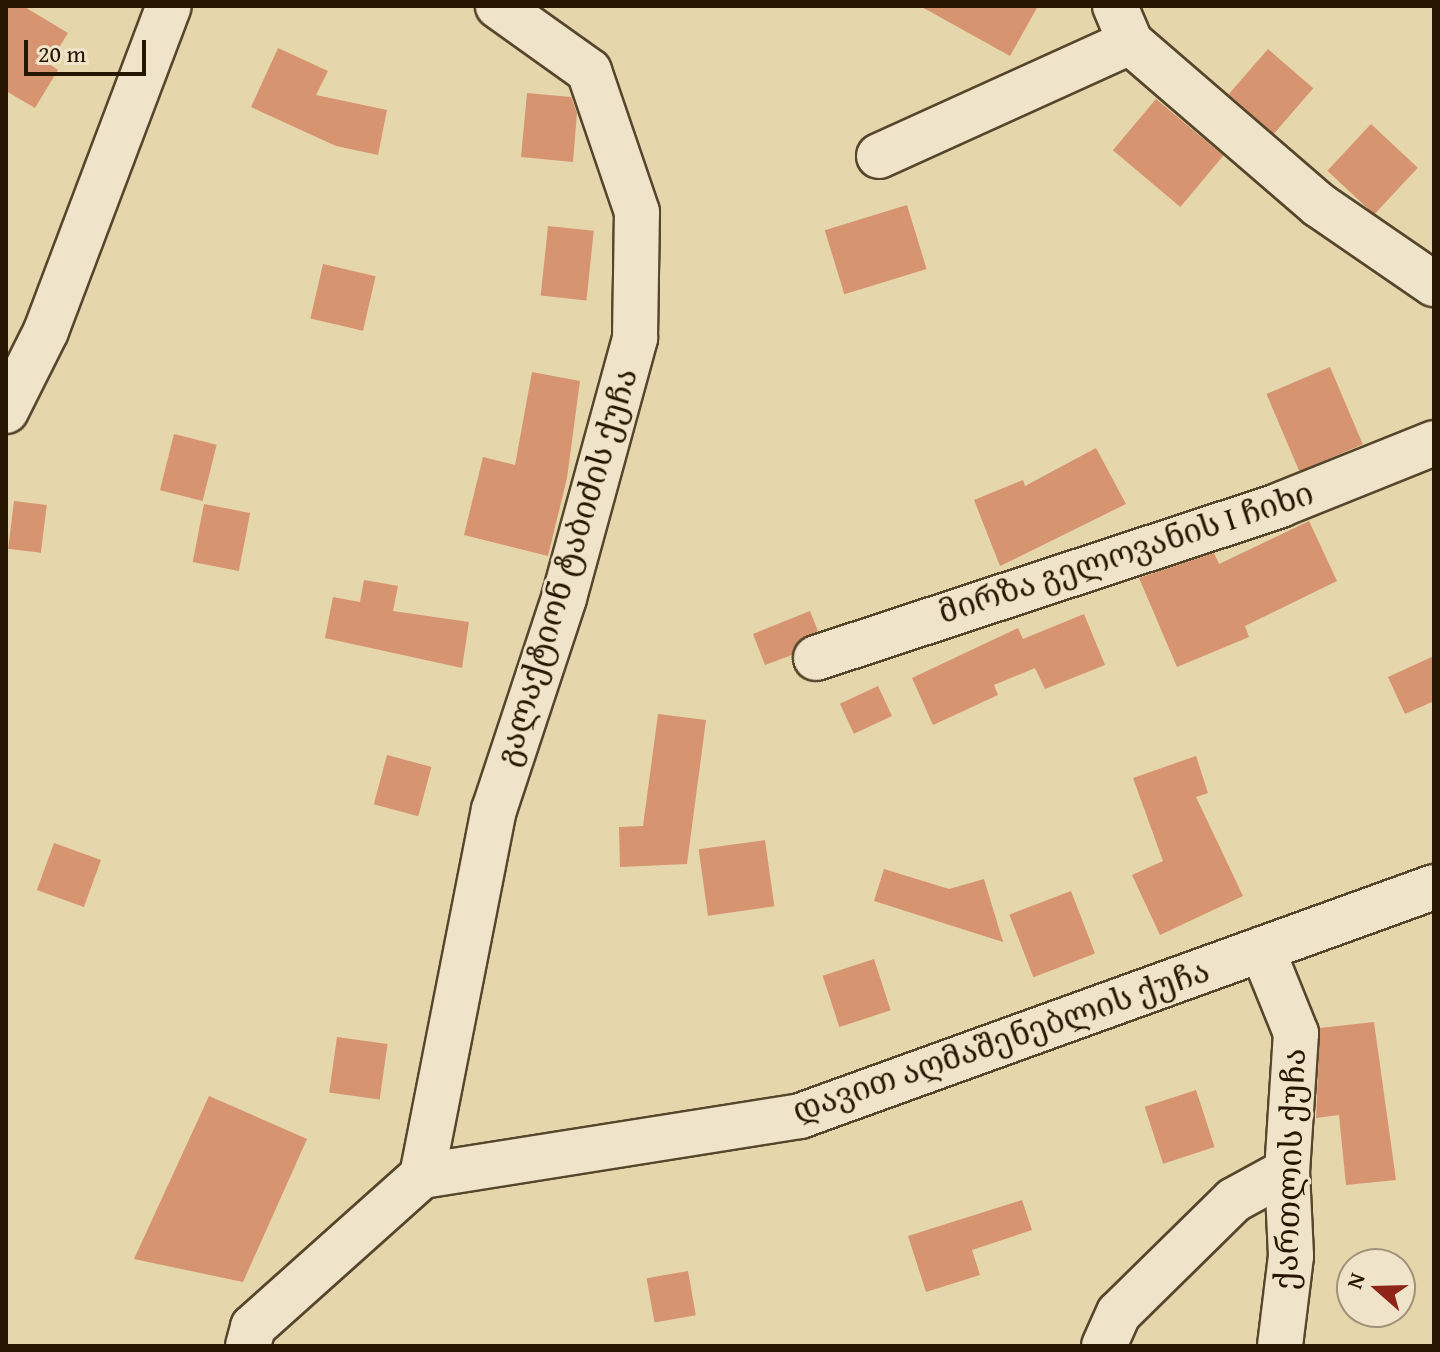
<!DOCTYPE html>
<meta charset="utf-8">
<style>
body{margin:0}
#map{position:relative;width:1440px;height:1352px;overflow:hidden;background:#e6d6ac;font-family:"Gentium Book Plus","Noto Serif Georgian",serif}
div>[style]{position:absolute}
.building>*{inset:0;background:#d69470;transform-origin:0 0}
.roads{filter:drop-shadow(2px 0 #56462c) drop-shadow(-2px 0 #56462c) drop-shadow(0 2px #56462c) drop-shadow(0 -2px #56462c)}
.minor>*{height:44px;margin:-22px;padding:0 22px;transform-origin:22px;border-radius:22px;background:#efe4c9}
span{translate:-50% -50%;white-space:nowrap;text-align:center;line-height:1.15;-webkit-text-stroke:6px #efe4c9;paint-order:stroke}
.street-label{font-size:32px;color:#261601}
.frame{position:absolute;inset:0;border:8px solid #261601;pointer-events:none}
.north{position:absolute;left:1336px;top:1248px;width:80px;height:80px;box-sizing:border-box;background:#efe4c9;border:2px solid #9f9279;border-radius:50%;rotate:290deg;font-size:22px;font-weight:700;line-height:32px;text-align:center;color:#261601}
.north::after{content:'';display:block;margin:auto;width:28px;height:36px;background:#8f2418;clip-path:polygon(50% 0,100% 100%,50% 72%,0 100%)}
.scale{position:absolute;left:24px;top:40px;width:122px;height:36px;box-sizing:border-box;border:4px solid #261601;border-top:0;padding-left:10px;font-size:24px;line-height:28px;white-space:nowrap;color:#261601;-webkit-text-stroke:6px #efe4c9;paint-order:stroke}
</style>
<div id="map">
<div class="building">
<div style="clip-path:polygon(6px 6px,23px 6px,68px 33px,49px 64px,58px 70px,35px 108px,6px 91px)"></div>
<div style="clip-path:polygon(920px 6px,1038px 6px,1010px 56px)"></div>
<div style="clip-path:polygon(278px 48px,328px 71px,316px 95px,387px 110px,378px 155px,336px 146px,251px 107px)"></div>
<div style="left:1268px;top:49px;width:60px;height:60px;rotate:41deg"></div>
<div style="clip-path:polygon(527px 93px,571px 97px,577px 113px,573px 162px,521px 157px)"></div>
<div style="left:1156px;top:99px;width:88px;height:67px;rotate:40deg"></div>
<div style="left:1371px;top:124px;width:64px;height:64px;rotate:43deg"></div>
<div style="left:907px;top:205px;width:67px;height:86px;rotate:73deg"></div>
<div style="left:548px;top:226px;width:46px;height:70px;rotate:6deg"></div>
<div style="left:323px;top:264px;width:54px;height:56px;rotate:13deg"></div>
<div style="left:1330px;top:367px;width:84px;height:69px;rotate:67deg"></div>
<div style="clip-path:polygon(532px 372px,580px 381px,567px 478px,548px 556px,464px 535px,483px 457px,515px 465px)"></div>
<div style="left:174px;top:434px;width:44px;height:58px;rotate:14deg"></div>
<div style="clip-path:polygon(1096px 448px,1126px 504px,1000px 566px,974px 500px,1023px 480px,1025px 486px)"></div>
<div style="left:14px;top:501px;width:33px;height:48px;rotate:7deg"></div>
<div style="left:204px;top:504px;width:47px;height:59px;rotate:11deg"></div>
<div style="clip-path:polygon(1309px 521px,1337px 581px,1245px 626px,1249px 637px,1177px 667px,1139px 578px,1214px 553px,1219px 564px)"></div>
<div style="clip-path:polygon(364px 580px,398px 586px,393px 611px,469px 622px,462px 668px,325px 638px,333px 597px,360px 602px)"></div>
<div style="clip-path:polygon(810px 611px,818px 631px,798px 641px,792px 655px,765px 665px,753px 634px)"></div>
<div style="clip-path:polygon(1084px 614px,1105px 665px,1045px 689px,1035px 668px,994px 685px,998px 695px,933px 725px,912px 678px,1018px 628px,1023px 639px)"></div>
<div style="clip-path:polygon(1434px 656px,1434px 701px,1405px 714px,1388px 677px)"></div>
<div style="left:878px;top:686px;width:33px;height:42px;rotate:65deg"></div>
<div style="clip-path:polygon(658px 714px,706px 720px,687px 864px,620px 867px,619px 827px,643px 826px)"></div>
<div style="left:387px;top:755px;width:46px;height:51px;rotate:15deg"></div>
<div style="clip-path:polygon(1196px 756px,1208px 793px,1196px 797px,1243px 896px,1160px 935px,1132px 875px,1163px 861px,1133px 778px)"></div>
<div style="left:765px;top:840px;width:67px;height:67px;rotate:82deg"></div>
<div style="left:54px;top:843px;width:50px;height:50px;rotate:20deg"></div>
<div style="clip-path:polygon(884px 869px,949px 889px,984px 879px,1003px 942px,874px 901px)"></div>
<div style="left:1071px;top:891px;width:67px;height:66px;rotate:69deg"></div>
<div style="left:874px;top:959px;width:54px;height:54px;rotate:72deg"></div>
<div style="clip-path:polygon(1374px 1022px,1396px 1180px,1346px 1185px,1339px 1115px,1316px 1118px,1320px 1028px)"></div>
<div style="left:337px;top:1037px;width:51px;height:56px;rotate:8deg"></div>
<div style="left:1196px;top:1090px;width:60px;height:54px;rotate:72deg"></div>
<div style="clip-path:polygon(209px 1096px,307px 1139px,243px 1282px,134px 1259px)"></div>
<div style="clip-path:polygon(1022px 1200px,1032px 1230px,972px 1250px,980px 1275px,926px 1292px,908px 1236px)"></div>
<div style="left:688px;top:1271px;width:45px;height:42px;rotate:80deg"></div>
</div>
<div class="roads">
<div class="minor">
<div style="left:1115px;top:6px;width:39px;rotate:67deg"></div>
<div style="left:1130px;top:42px;width:250px;rotate:40.8deg"></div>
<div style="left:1319px;top:205px;width:140px;rotate:34.5deg"></div>
<div style="left:879px;top:156px;width:276px;rotate:-24.4deg"></div>
<div style="left:6px;top:411px;width:89px;rotate:-63.4deg"></div>
<div style="left:46px;top:331px;width:347px;rotate:-69.3deg"></div>
<div style="left:816px;top:658px;width:489px;rotate:-18.2deg"></div>
<div style="left:1280px;top:505px;width:166px;rotate:-21.9deg"></div>
<div style="left:1262px;top:949px;width:91px;rotate:68deg"></div>
<div style="left:1296px;top:1033px;width:138px;rotate:93.7deg"></div>
<div style="left:1287px;top:1171px;width:85px;rotate:87.3deg"></div>
<div style="left:1291px;top:1256px;width:91px;rotate:97deg"></div>
<div style="left:422px;top:1176px;width:373px;rotate:-78.9deg"></div>
<div style="left:494px;top:810px;width:223px;rotate:-71.7deg"></div>
<div style="left:564px;top:598px;width:270px;rotate:-74.7deg"></div>
<div style="left:635px;top:338px;width:126px;rotate:-89.1deg"></div>
<div style="left:637px;top:212px;width:149px;rotate:-108.8deg"></div>
<div style="left:589px;top:71px;width:112px;rotate:-144.5deg"></div>
<div style="left:248px;top:1346px;width:20px;rotate:-75deg"></div>
<div style="left:253px;top:1327px;width:227px;rotate:-41.8deg"></div>
<div style="left:422px;top:1176px;width:383px;rotate:-9deg"></div>
<div style="left:800px;top:1116px;width:674px;rotate:-19.86deg"></div>
<div style="left:1104px;top:1346px;width:36px;rotate:-66deg"></div>
<div style="left:1119px;top:1313px;width:161px;rotate:-44.5deg"></div>
<div style="left:1234px;top:1200px;width:60px;rotate:-28.7deg"></div>
</div>
</div>
<div class="street-label">
<span style="left:1126px;top:553px;rotate:-18deg">მირზა გელოვანის I ჩიხი</span>
<span style="left:567px;top:567px;rotate:-73deg">გალაქტიონ ტაბიძის ქუჩა</span>
<span style="left:1001px;top:1041px;rotate:-19deg">დავით აღმაშენებლის ქუჩა</span>
<span style="left:1290px;top:1169px;rotate:-88deg">ქართლის ქუჩა</span>
</div>
<div class="frame"></div>
<div class="north">N</div>
<div class="scale">20 m</div>
</div>
